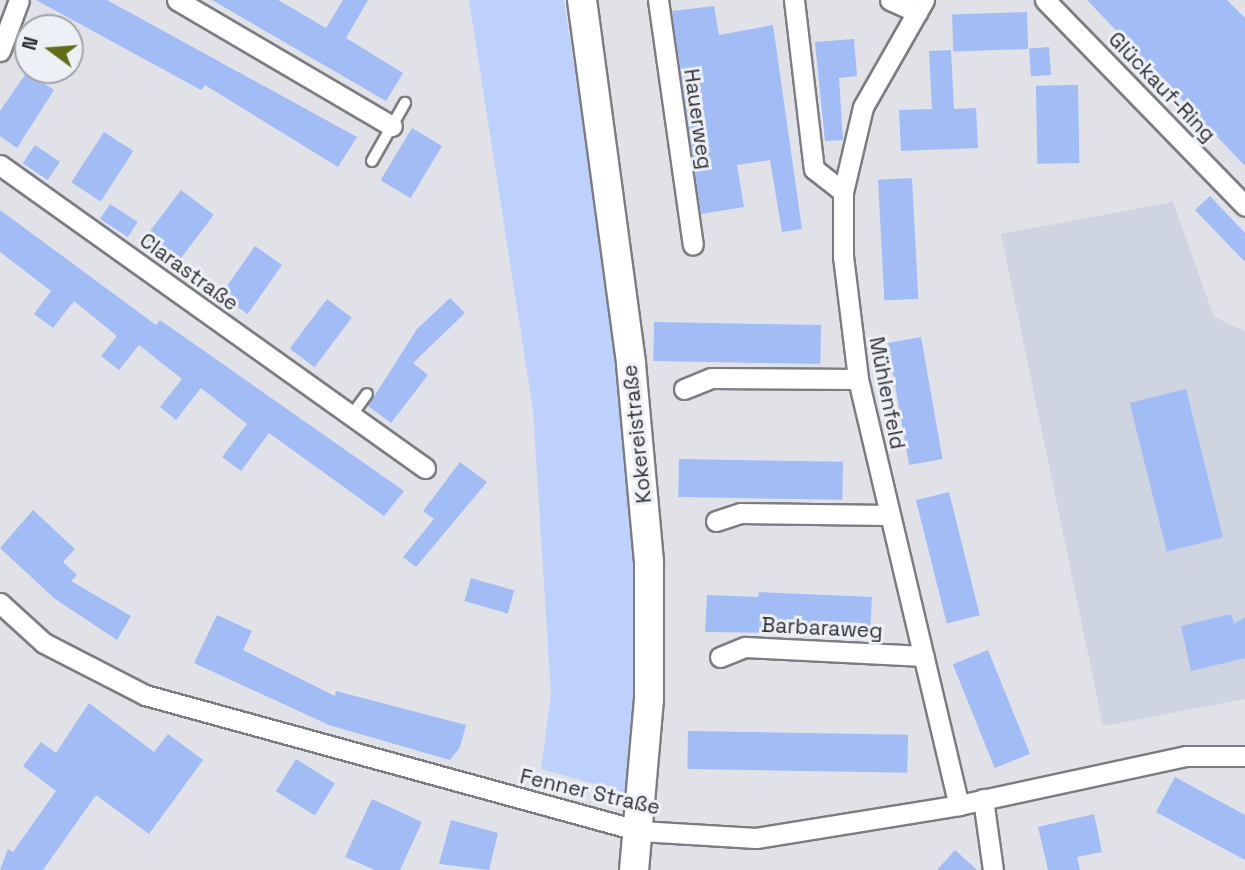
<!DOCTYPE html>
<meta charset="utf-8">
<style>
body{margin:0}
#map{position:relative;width:1245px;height:870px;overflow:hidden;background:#e0e2e8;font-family:"Space Grotesk",sans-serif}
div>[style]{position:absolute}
.built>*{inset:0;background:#ced4e0}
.green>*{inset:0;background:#bed1fc}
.building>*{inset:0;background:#a2bcf6;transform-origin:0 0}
.roads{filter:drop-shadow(2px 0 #7b7d82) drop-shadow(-2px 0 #7b7d82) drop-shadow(0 2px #7b7d82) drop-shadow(0 -2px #7b7d82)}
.service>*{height:10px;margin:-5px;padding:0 5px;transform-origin:5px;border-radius:5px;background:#fff}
.minor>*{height:19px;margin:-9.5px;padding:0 9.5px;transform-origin:9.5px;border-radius:9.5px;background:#fff}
.secondary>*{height:28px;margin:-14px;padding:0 14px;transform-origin:14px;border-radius:14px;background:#fff}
span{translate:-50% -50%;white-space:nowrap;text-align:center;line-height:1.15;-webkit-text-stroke:6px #edf0f5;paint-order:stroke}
.street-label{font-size:21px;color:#303134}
.north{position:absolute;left:14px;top:14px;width:70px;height:70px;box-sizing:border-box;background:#edf0f5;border:2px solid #a1a4a8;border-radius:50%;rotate:286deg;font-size:19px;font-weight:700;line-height:28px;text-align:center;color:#303134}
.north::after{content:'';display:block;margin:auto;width:24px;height:32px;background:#636d15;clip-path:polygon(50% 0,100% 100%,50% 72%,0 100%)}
</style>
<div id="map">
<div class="built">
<div style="clip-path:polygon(1173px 202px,1214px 317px,1245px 331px,1245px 699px,1103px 726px,1001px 234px)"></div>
</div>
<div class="green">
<div style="clip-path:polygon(469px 0,564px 0,620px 369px,635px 565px,637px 702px,627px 793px,541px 769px,551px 695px,533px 410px)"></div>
</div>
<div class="building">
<div style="clip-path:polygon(36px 0,107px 0,357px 137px,338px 167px,205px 85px,201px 90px)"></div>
<div style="clip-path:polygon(212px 0,278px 0,326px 28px,343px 0,368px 0,346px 38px,403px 73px,386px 101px)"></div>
<div style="clip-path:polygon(1087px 0,1227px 0,1245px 18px,1245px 166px)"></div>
<div style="clip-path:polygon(714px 6px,719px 35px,773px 25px,802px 229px,782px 232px,770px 160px,737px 165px,744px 207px,701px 214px,672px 11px)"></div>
<div style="left:1027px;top:12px;width:37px;height:75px;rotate:88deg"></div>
<div style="clip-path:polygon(854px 39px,857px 76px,839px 78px,843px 140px,825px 141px,815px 42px)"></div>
<div style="left:1049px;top:47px;width:28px;height:20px;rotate:86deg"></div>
<div style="clip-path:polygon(951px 50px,954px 109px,976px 108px,978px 148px,901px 151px,899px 110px,932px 109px,929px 51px)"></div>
<div style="clip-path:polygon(27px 72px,54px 90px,17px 148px,0 136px,0 111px)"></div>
<div style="left:1078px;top:85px;width:78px;height:42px;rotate:89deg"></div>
<div style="left:412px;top:128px;width:35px;height:61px;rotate:31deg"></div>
<div style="left:104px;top:132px;width:35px;height:60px;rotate:33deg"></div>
<div style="left:35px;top:145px;width:30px;height:22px;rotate:34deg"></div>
<div style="left:912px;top:178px;width:121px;height:34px;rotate:87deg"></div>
<div style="left:181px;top:190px;width:41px;height:61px;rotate:37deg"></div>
<div style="clip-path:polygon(1210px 196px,1245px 233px,1245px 262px,1195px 210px)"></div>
<div style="left:110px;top:204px;width:33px;height:18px;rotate:33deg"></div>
<div style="clip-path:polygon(0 210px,156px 325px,160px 320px,404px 491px,384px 516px,269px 433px,241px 471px,222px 457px,247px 424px,201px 388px,176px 420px,160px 407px,182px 379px,139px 345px,119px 370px,101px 356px,117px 336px,74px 301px,53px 328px,34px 314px,51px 291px,0 252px)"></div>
<div style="left:255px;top:246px;width:33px;height:60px;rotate:35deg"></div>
<div style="clip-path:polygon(450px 298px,465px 313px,413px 363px,428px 375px,391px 423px,368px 406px,417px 329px)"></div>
<div style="left:327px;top:299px;width:31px;height:62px;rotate:37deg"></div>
<div style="left:654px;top:322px;width:167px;height:39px;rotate:1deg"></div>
<div style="left:921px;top:337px;width:124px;height:34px;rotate:80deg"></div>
<div style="left:1186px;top:389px;width:153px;height:58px;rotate:76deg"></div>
<div style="left:679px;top:459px;width:164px;height:38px;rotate:1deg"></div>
<div style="clip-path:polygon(460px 462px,487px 482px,416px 567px,403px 557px,434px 519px,423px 511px)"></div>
<div style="left:949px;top:492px;width:127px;height:34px;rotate:76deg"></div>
<div style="clip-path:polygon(33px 510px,75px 549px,63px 562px,77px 575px,71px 581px,131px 616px,117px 640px,55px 599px,0 548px)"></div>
<div style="left:471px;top:578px;width:45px;height:24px;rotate:16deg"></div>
<div style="clip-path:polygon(759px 592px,872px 597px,870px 634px,705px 632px,707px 595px,758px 597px)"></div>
<div style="clip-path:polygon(1231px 614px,1234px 624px,1245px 617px,1245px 658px,1191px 671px,1181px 626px)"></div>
<div style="clip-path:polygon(217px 615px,252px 631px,243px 650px,335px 696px,336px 691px,466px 725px,460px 747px,450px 760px,329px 725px,194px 663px)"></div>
<div style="left:988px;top:650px;width:112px;height:38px;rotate:68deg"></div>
<div style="clip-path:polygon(89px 703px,154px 752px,168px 734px,203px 760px,149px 834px,96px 795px,43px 870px,0 870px,8px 849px,13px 852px,56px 791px,23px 766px,41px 742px,56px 753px)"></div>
<div style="left:688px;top:731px;width:220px;height:38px;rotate:1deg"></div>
<div style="left:296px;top:759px;width:46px;height:38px;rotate:32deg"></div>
<div style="clip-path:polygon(1175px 777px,1245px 815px,1245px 860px,1156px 812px)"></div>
<div style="clip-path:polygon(372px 799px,422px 822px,400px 870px,375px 870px,345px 857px)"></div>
<div style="clip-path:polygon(1094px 814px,1102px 852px,1077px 857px,1080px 870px,1048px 870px,1038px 827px)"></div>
<div style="clip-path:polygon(451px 820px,498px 833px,489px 870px,439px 864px)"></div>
<div style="clip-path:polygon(955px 850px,977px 870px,937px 870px)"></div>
</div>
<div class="roads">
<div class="service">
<div style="left:372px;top:161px;width:67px;rotate:-60.4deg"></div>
<div style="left:351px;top:416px;width:27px;rotate:-54deg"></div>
</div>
<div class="minor">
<div style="left:177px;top:0;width:249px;rotate:30.4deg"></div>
<div style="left:658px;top:0;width:247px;rotate:81.9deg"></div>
<div style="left:794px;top:0;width:170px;rotate:83.3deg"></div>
<div style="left:814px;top:169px;width:37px;rotate:38deg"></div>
<div style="left:890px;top:0;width:30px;rotate:24deg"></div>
<div style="left:924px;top:0;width:123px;rotate:119.7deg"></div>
<div style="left:863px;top:107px;width:87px;rotate:103.2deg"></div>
<div style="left:843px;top:192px;width:64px;rotate:90deg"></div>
<div style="left:843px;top:256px;width:124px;rotate:83deg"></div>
<div style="left:858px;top:379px;width:438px;rotate:76.7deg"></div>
<div style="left:1045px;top:0;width:287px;rotate:45.8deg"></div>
<div style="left:0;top:51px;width:54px;rotate:-69.6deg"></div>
<div style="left:0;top:165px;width:522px;rotate:35.49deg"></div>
<div style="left:684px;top:389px;width:29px;rotate:-22deg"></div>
<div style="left:711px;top:378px;width:147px;rotate:0.4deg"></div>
<div style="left:716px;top:521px;width:25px;rotate:-18deg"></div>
<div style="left:740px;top:513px;width:148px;rotate:0.8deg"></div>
<div style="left:0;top:603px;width:59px;rotate:42.3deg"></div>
<div style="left:44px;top:643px;width:114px;rotate:27.2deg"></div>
<div style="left:145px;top:695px;width:513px;rotate:15.36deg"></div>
<div style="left:640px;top:831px;width:116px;rotate:3.5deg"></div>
<div style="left:756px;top:838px;width:206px;rotate:-9.2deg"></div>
<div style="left:959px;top:805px;width:232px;rotate:-12.2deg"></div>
<div style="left:1186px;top:756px;width:59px"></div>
<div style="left:720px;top:657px;width:27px;rotate:-22deg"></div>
<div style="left:745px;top:647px;width:179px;rotate:2.9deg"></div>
<div style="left:983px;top:799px;width:72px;rotate:82deg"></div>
</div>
<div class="secondary">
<div style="left:582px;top:0;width:367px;rotate:82.3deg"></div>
<div style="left:631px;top:364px;width:200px;rotate:84.8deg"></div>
<div style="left:649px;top:563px;width:136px;rotate:90deg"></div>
<div style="left:649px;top:699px;width:172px;rotate:95deg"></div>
</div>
</div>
<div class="street-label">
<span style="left:1162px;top:87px;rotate:46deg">Glückauf-Ring</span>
<span style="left:698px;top:119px;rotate:82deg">Hauerweg</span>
<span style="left:189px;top:272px;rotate:36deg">Clarastraße</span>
<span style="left:887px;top:393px;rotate:79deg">Mühlenfeld</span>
<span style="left:637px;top:434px;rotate:-96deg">Kokereistraße</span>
<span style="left:822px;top:628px;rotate:3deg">Barbaraweg</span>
<span style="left:590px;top:792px;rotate:13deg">Fenner Straße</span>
</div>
<div class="north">N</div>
</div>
